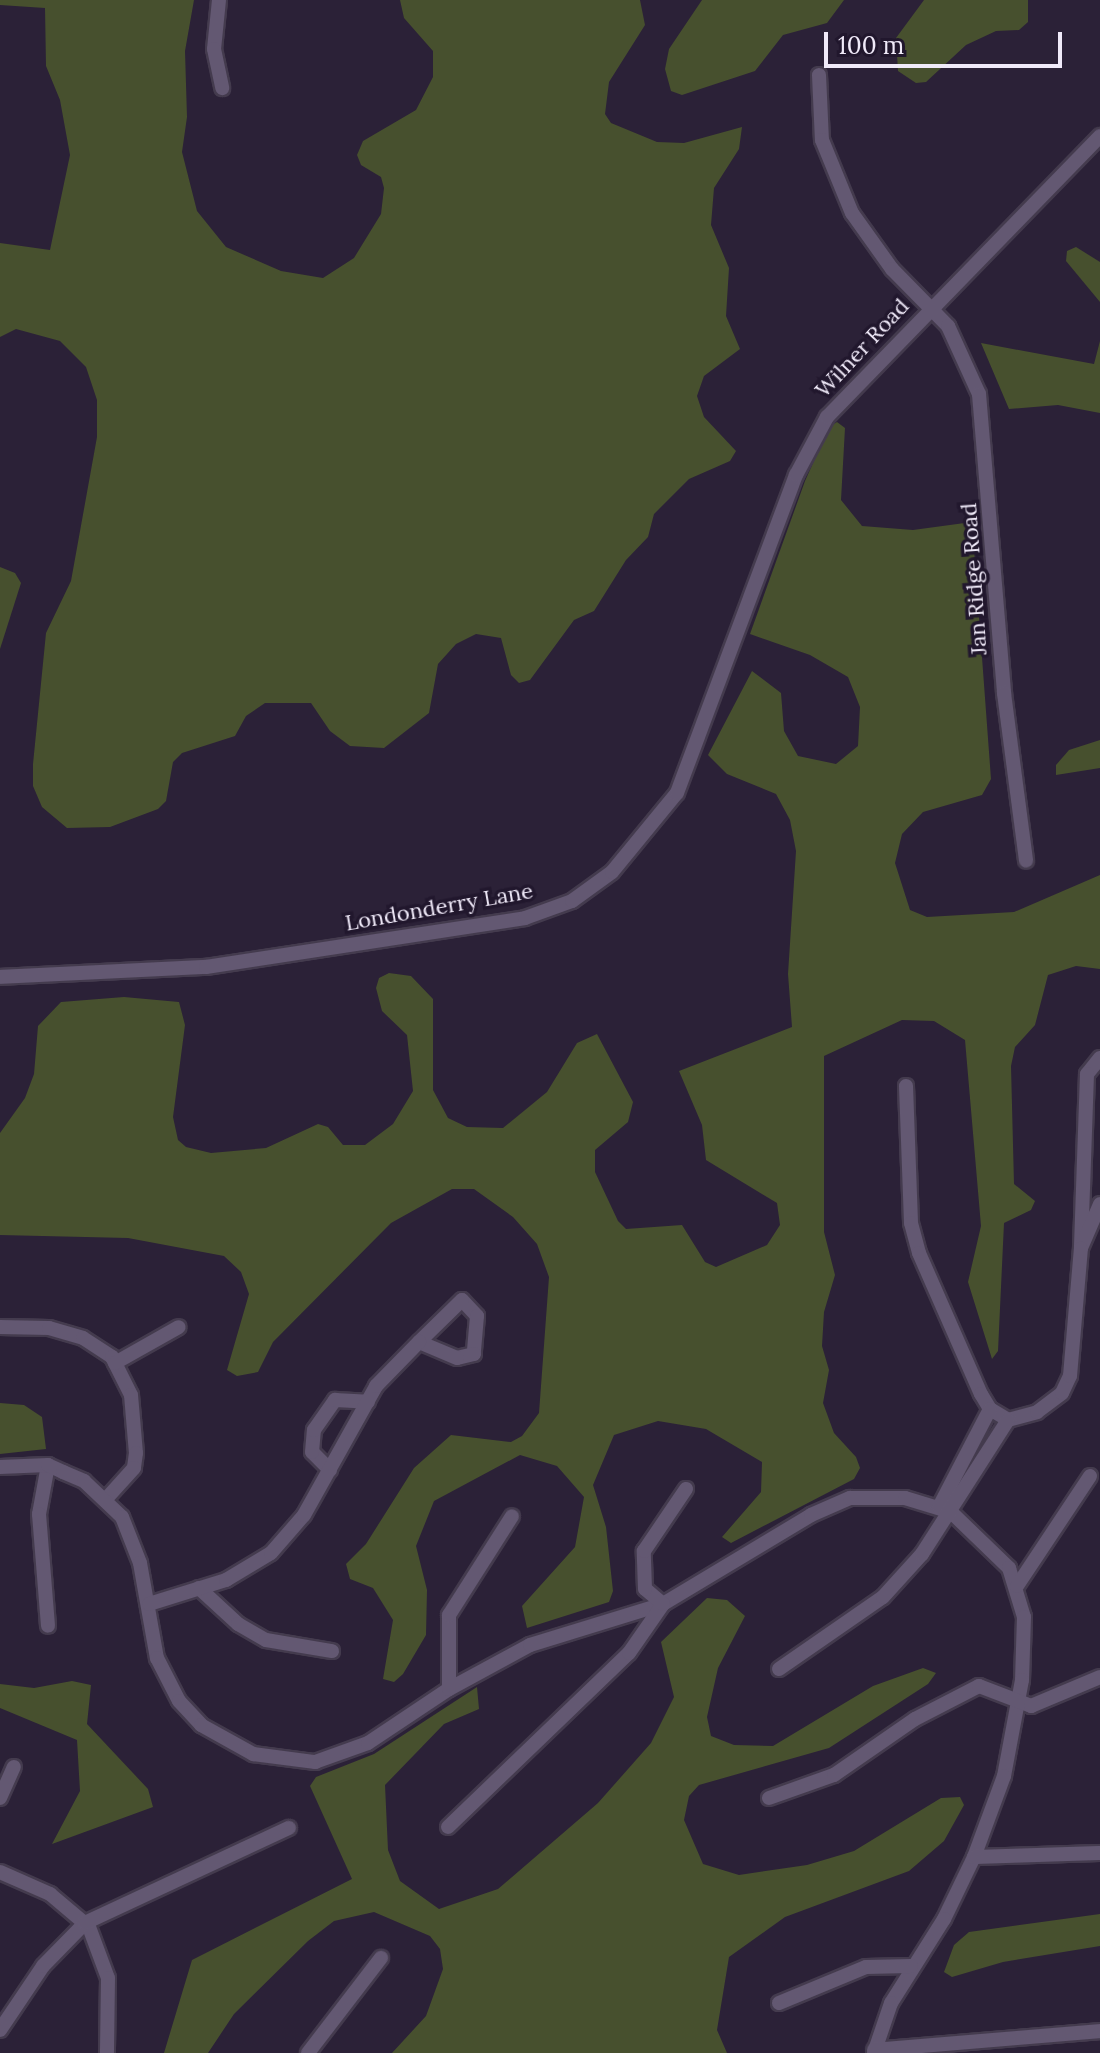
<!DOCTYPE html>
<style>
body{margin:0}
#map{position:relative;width:1100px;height:2053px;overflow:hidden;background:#2b2137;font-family:Lora,serif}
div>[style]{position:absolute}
.green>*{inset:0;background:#47502e}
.roads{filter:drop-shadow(2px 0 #443b4e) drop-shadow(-2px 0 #443b4e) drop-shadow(0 2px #443b4e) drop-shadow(0 -2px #443b4e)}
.street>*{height:14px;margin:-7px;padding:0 7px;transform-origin:7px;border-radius:7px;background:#635872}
span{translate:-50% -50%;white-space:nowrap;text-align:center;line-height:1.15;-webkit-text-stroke:7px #21172d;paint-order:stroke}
.street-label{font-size:22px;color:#f0eaf9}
.scale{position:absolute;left:824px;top:32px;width:238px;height:36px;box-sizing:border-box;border:4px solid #f0eaf9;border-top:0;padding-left:10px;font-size:24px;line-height:28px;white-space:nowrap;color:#f0eaf9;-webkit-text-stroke:6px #21172d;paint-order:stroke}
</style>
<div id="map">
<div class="green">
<div style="clip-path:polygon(0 0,194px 0,185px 51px,187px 117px,182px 152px,197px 211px,226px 247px,281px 271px,323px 278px,354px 258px,381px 214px,384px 188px,381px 177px,361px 165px,357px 155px,363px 141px,416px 110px,433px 77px,433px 51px,404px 18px,400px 0,640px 0,645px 25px,609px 82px,605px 114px,611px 123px,657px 142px,684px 143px,742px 127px,739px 149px,714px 188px,711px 225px,729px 268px,726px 316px,740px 349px,704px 376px,697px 396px,704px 417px,736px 451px,730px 461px,689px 479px,654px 514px,648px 537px,626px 560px,594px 611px,574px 620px,530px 680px,519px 683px,511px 675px,501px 638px,476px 634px,456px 644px,438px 664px,429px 713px,384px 748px,350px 746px,330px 731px,311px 703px,265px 703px,246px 716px,235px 736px,182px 753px,173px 762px,166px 801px,158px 809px,110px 827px,67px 828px,42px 807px,33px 786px,33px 764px,46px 633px,71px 581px,97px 437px,97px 400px,86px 367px,60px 341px,16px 329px,0 337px,0 243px,50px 250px,70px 155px,60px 100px,46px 66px,45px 8px,0 5px)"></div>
<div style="clip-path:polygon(702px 0,844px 0,827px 23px,783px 35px,755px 71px,682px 95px,671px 91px,665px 69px,669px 49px)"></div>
<div style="clip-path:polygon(924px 0,1028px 0,1028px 22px,1019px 30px,996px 31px,966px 45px,926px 82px,916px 83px,898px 71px,896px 38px)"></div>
<div style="clip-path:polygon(1076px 247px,1100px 262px,1100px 302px,1066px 261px,1067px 251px)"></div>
<div style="clip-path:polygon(1100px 341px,1100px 413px,1058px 405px,1009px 409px,981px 343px,1094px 364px)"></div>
<div style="clip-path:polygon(837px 422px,845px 428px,841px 500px,862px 526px,913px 530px,972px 522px,991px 779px,982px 795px,923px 812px,902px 834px,895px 863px,910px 910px,927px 917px,1014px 912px,1100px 875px,1100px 969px,1076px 966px,1048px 975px,1035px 1025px,1015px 1047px,1011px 1066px,1014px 1184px,1035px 1201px,1031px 1210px,1004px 1223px,998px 1351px,992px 1359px,968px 1282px,981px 1226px,965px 1040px,934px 1021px,902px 1020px,824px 1056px,824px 1232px,835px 1275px,824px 1312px,822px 1346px,829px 1370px,823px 1403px,834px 1433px,856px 1457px,860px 1468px,854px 1479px,731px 1543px,722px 1537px,761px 1492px,762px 1462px,706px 1429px,658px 1421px,614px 1435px,593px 1485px,606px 1527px,613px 1591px,609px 1602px,527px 1628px,522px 1606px,575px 1547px,584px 1497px,557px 1466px,520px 1455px,434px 1501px,416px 1546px,427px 1590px,426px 1635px,403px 1674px,394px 1682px,383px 1679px,393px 1620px,373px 1588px,350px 1579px,346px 1564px,366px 1544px,414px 1468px,451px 1435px,511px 1442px,522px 1436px,539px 1413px,549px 1277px,537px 1244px,513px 1217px,474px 1189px,452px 1189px,391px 1223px,273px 1342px,258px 1372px,237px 1376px,227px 1370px,249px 1294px,241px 1272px,224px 1256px,128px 1238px,0 1235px,0 1133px,25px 1098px,34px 1074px,38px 1026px,61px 1002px,124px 997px,179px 1002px,185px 1025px,173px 1117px,178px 1140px,186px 1147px,211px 1153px,266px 1148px,318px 1124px,328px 1127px,343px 1145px,365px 1145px,393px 1124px,413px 1091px,407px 1035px,382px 1011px,376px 988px,379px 978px,389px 973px,411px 976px,433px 999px,433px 1090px,448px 1118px,467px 1127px,503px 1128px,547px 1092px,577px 1043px,597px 1034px,633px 1102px,628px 1122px,595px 1150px,595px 1172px,618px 1221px,626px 1229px,682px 1225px,705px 1262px,716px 1267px,767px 1245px,780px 1225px,777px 1203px,706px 1160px,702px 1125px,679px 1071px,792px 1027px,788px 974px,796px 851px,790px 820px,776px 794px,727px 774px,708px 755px,752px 671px,781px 693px,784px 731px,798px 756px,836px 764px,858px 746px,860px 707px,848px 677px,810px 655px,750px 634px,805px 481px,829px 427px)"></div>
<div style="clip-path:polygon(0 567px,15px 573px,21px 583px,0 649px)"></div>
<div style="clip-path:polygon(1100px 740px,1100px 768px,1056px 775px,1056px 765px,1069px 750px)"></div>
<div style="clip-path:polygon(0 1403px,24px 1405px,42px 1417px,46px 1449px,0 1454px)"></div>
<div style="clip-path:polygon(707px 1598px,727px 1600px,745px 1616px,718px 1668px,707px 1717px,711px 1736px,734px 1745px,773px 1746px,873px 1686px,923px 1668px,936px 1673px,928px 1684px,829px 1748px,699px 1785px,689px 1796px,684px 1820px,703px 1864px,739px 1875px,807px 1865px,854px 1851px,941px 1798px,960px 1797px,964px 1805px,944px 1841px,909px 1871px,785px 1917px,729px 1957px,717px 2030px,727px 2053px,392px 2053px,426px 2016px,443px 1969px,440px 1949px,430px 1936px,374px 1912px,334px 1921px,308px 1941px,234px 2014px,208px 2053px,164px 2053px,192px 1960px,352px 1879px,310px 1786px,316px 1777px,374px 1754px,477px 1687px,479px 1709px,444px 1724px,385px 1785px,388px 1850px,400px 1881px,439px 1909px,498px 1889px,598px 1803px,651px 1743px,674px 1697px,661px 1642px)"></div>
<div style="clip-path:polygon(72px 1681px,91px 1685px,87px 1724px,148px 1789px,153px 1807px,52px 1844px,80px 1791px,77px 1740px,0 1708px,0 1684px,34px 1688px)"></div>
<div style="clip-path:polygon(1100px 1914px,1100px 1946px,1003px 1962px,952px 1977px,944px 1972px,954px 1945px,969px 1932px)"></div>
</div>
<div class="roads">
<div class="street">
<div style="left:219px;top:0;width:49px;rotate:95.8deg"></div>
<div style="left:214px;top:49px;width:40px;rotate:78deg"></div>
<div style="left:819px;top:75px;width:65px;rotate:87.4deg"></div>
<div style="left:822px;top:140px;width:79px;rotate:67.7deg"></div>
<div style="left:852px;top:213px;width:69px;rotate:54.5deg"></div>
<div style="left:892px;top:269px;width:80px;rotate:45.5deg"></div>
<div style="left:948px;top:326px;width:75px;rotate:65.5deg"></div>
<div style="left:979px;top:394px;width:300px;rotate:85.2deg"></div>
<div style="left:1004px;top:693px;width:169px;rotate:82.5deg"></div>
<div style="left:0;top:977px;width:206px;rotate:-2.8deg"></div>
<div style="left:206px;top:967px;width:323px;rotate:-8.7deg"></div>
<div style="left:525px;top:918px;width:50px;rotate:-19.9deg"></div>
<div style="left:572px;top:901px;width:49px;rotate:-35.9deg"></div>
<div style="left:612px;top:872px;width:102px;rotate:-50.6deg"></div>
<div style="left:677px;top:793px;width:340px;rotate:-69.5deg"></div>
<div style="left:796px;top:475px;width:66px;rotate:-61.9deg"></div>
<div style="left:827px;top:417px;width:392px;rotate:-45.8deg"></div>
<div style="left:1100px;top:1058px;width:21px;rotate:129deg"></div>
<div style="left:1087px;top:1074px;width:174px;rotate:92deg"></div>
<div style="left:1081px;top:1248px;width:48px;rotate:-66.6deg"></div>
<div style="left:906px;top:1086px;width:137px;rotate:87.9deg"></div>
<div style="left:911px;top:1223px;width:31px;rotate:75deg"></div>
<div style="left:919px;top:1253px;width:154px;rotate:66.3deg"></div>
<div style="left:981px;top:1394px;width:17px;rotate:59deg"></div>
<div style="left:990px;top:1409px;width:21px;rotate:31deg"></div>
<div style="left:1008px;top:1420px;width:30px;rotate:-15deg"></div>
<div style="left:1037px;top:1412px;width:31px;rotate:-37deg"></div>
<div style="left:1062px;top:1393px;width:19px;rotate:-65deg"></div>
<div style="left:1070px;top:1376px;width:128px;rotate:-85.1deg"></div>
<div style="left:462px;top:1300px;width:22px;rotate:47deg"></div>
<div style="left:477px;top:1316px;width:38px;rotate:95deg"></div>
<div style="left:474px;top:1354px;width:17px;rotate:167deg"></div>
<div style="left:457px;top:1358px;width:41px;rotate:-157.2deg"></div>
<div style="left:419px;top:1342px;width:60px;rotate:-44.3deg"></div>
<div style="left:0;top:1327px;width:49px;rotate:1.2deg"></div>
<div style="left:49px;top:1328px;width:35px;rotate:16deg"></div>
<div style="left:83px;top:1338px;width:35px;rotate:33deg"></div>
<div style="left:112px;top:1357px;width:42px;rotate:63.4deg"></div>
<div style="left:131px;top:1395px;width:58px;rotate:85.1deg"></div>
<div style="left:136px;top:1453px;width:15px;rotate:98deg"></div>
<div style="left:134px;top:1468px;width:42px;rotate:132.1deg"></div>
<div style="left:115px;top:1363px;width:73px;rotate:-29.4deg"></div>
<div style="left:48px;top:1465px;width:50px;rotate:100.4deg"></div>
<div style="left:39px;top:1514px;width:112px;rotate:85.4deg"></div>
<div style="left:0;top:1467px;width:48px;rotate:-2.4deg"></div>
<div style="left:48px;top:1465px;width:17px;rotate:25deg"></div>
<div style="left:63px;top:1472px;width:23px;rotate:23deg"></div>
<div style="left:84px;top:1481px;width:52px;rotate:43.5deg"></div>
<div style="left:122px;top:1517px;width:49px;rotate:68.6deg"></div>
<div style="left:140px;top:1563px;width:97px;rotate:79.9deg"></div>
<div style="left:157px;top:1658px;width:48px;rotate:62.9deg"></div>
<div style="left:179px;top:1701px;width:33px;rotate:47deg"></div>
<div style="left:201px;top:1725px;width:60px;rotate:29.1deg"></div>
<div style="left:253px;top:1754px;width:63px;rotate:7.4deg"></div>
<div style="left:315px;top:1762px;width:56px;rotate:-19.7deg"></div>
<div style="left:368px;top:1743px;width:97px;rotate:-33.7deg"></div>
<div style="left:449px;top:1689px;width:92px;rotate:-28.5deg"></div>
<div style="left:530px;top:1645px;width:139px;rotate:-17.1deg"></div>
<div style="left:663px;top:1604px;width:173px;rotate:-31deg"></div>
<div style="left:811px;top:1515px;width:43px;rotate:-23.6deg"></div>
<div style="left:850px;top:1498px;width:55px"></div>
<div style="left:905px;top:1498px;width:48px;rotate:16.9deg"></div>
<div style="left:951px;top:1512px;width:81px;rotate:44deg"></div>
<div style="left:1009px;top:1568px;width:51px;rotate:73deg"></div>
<div style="left:1024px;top:1617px;width:63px;rotate:91.8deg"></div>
<div style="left:1022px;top:1680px;width:98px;rotate:100.6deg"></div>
<div style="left:1004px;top:1776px;width:86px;rotate:110.3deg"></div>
<div style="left:974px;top:1857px;width:69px;rotate:115.8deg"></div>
<div style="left:944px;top:1919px;width:99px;rotate:122.2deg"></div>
<div style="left:891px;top:2003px;width:53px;rotate:108.8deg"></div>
<div style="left:330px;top:1470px;width:25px;rotate:-135deg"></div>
<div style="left:312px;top:1452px;width:22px;rotate:-85deg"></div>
<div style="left:314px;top:1430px;width:37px;rotate:-55deg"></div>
<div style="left:335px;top:1400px;width:33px;rotate:3deg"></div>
<div style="left:939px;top:1507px;width:110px;rotate:-62.5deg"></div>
<div style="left:1017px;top:1586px;width:132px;rotate:-56.4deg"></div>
<div style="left:199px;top:1588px;width:53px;rotate:42.7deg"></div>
<div style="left:238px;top:1624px;width:32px;rotate:30deg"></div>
<div style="left:266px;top:1640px;width:67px;rotate:9.5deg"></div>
<div style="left:149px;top:1604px;width:81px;rotate:-17.3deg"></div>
<div style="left:226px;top:1580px;width:52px;rotate:-31deg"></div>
<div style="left:271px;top:1553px;width:50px;rotate:-49deg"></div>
<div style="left:304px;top:1515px;width:148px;rotate:-60.8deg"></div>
<div style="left:376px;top:1386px;width:62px;rotate:-45.7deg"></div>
<div style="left:779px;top:1669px;width:126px;rotate:-34.7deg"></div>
<div style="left:883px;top:1597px;width:58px;rotate:-47.8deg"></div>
<div style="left:922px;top:1554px;width:159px;rotate:-57.3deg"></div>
<div style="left:449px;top:1689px;width:74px;rotate:-90deg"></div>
<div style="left:449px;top:1615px;width:117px;rotate:-57.5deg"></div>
<div style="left:0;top:1798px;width:34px;rotate:-66deg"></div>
<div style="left:769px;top:1798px;width:69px;rotate:-19.5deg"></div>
<div style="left:834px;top:1775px;width:98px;rotate:-34.7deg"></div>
<div style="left:915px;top:1719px;width:72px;rotate:-27.3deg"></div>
<div style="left:979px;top:1686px;width:56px;rotate:21deg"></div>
<div style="left:1031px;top:1706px;width:75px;rotate:-22.8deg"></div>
<div style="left:448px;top:1827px;width:251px;rotate:-43.9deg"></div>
<div style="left:629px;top:1653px;width:60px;rotate:-55.2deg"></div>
<div style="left:663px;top:1604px;width:23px;rotate:-140deg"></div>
<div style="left:645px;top:1589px;width:38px;rotate:-92deg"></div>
<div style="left:644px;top:1551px;width:75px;rotate:-55.9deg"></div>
<div style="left:974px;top:1857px;width:126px;rotate:-1.8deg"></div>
<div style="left:0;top:1872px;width:55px;rotate:23.7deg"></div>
<div style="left:50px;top:1894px;width:51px;rotate:40.2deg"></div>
<div style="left:89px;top:1927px;width:54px;rotate:69.6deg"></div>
<div style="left:108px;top:1978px;width:75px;rotate:90.8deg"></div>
<div style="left:779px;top:2003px;width:94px;rotate:-22.5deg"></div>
<div style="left:866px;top:1967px;width:45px;rotate:-1.3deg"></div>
<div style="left:0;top:2030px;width:77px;rotate:-56.1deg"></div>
<div style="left:43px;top:1966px;width:60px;rotate:-45.7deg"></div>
<div style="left:85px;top:1923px;width:225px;rotate:-25deg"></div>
<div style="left:874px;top:2050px;width:227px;rotate:-4.8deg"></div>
<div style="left:308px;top:2053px;width:120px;rotate:-52.5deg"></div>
</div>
</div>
<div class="street-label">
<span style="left:862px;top:348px;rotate:-47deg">Wilner Road</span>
<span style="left:974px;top:579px;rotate:-94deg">Jan Ridge Road</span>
<span style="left:439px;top:907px;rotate:-10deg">Londonderry Lane</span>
</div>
<div class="scale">100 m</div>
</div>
